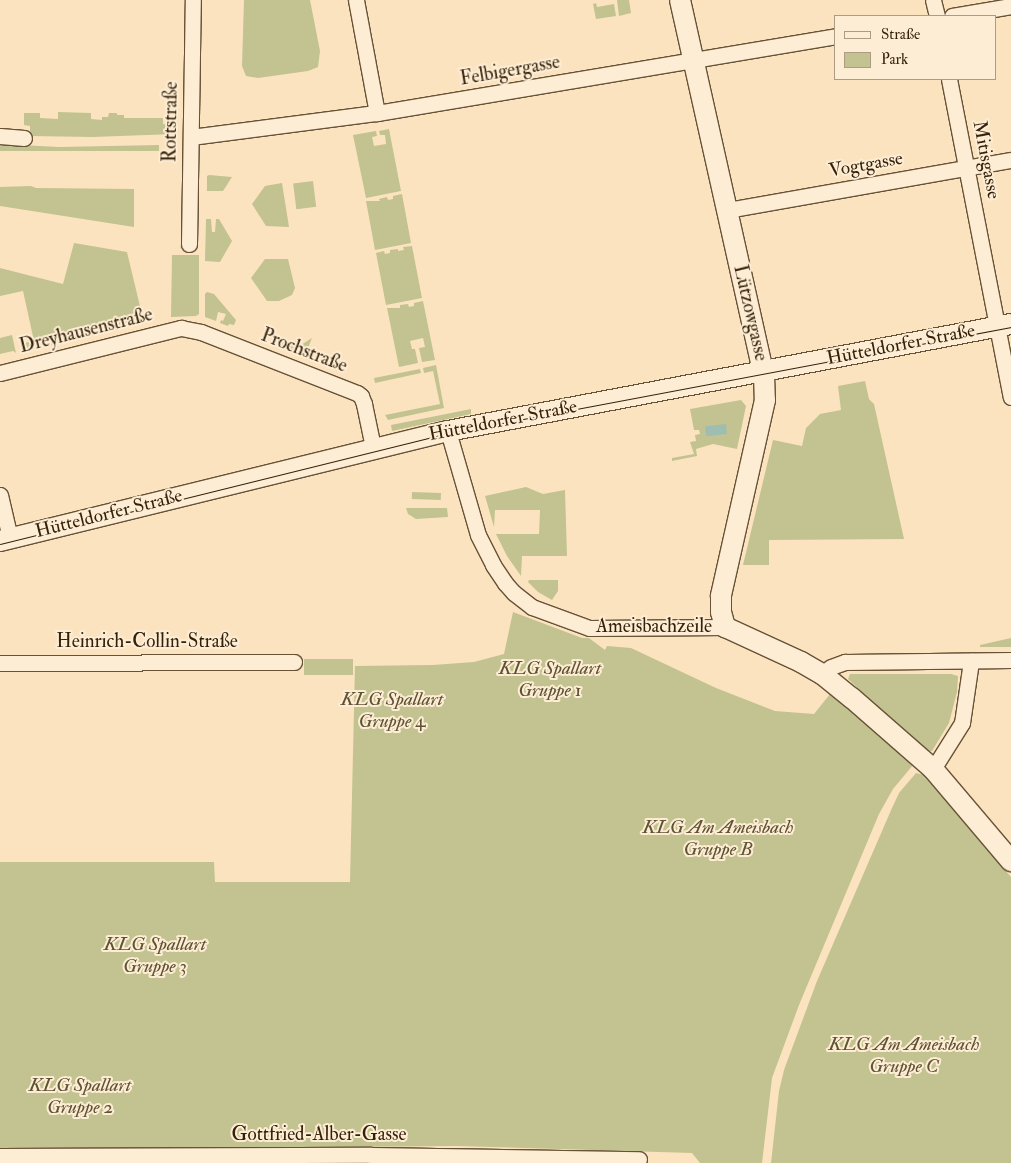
<!DOCTYPE html>
<meta charset="utf-8">
<style>
body{margin:0}
#map{position:relative;width:1011px;height:1163px;overflow:hidden;background:#fce3bf;font-family:"IM FELL Double Pica",serif}
div>[style]{position:absolute}
.green>*{inset:0;background:#c2c390;transform-origin:0 0}
.water>*{inset:0;background:#9fbeb1;transform-origin:0 0}
.roads{filter:drop-shadow(1px 0 #675236) drop-shadow(-1px 0 #675236) drop-shadow(0 1px #675236) drop-shadow(0 -1px #675236)}
.street>*{height:15px;margin:-7.5px;padding:0 7.5px;transform-origin:7.5px;border-radius:7.5px;background:#fdedd5}
.secondary>*{height:20px;margin:-10px;padding:0 10px;transform-origin:10px;border-radius:10px;background:#fdedd5}
.tram>*{height:1px;margin:-0.5px;padding:0 0.5px;transform-origin:0.5px;border-radius:0.5px;background:#352109}
span{translate:-50% -50%;white-space:nowrap;text-align:center;line-height:1.15;-webkit-text-stroke:4px #fdedd5;paint-order:stroke}
.street-label{font-size:19px;color:#352109}
.park-label{font-size:19px;color:#5f5232;font-style:italic}
.legend{position:absolute;left:834px;top:15px;width:162px;height:65px;box-sizing:border-box;background:#fdedd5;border:1px solid #ad9b83;margin:0;padding:6px 9px;list-style:none;font-size:15px;color:#352109}
.legend li{display:flex;align-items:center;gap:10px;height:25px}
.legend b{width:25px;border:1px solid #ad9b83}
</style>
<div id="map">
<div class="green">
<div style="clip-path:polygon(244px 0,310px 0,320px 51px,318px 67px,308px 71px,258px 78px,246px 76px,242px 66px)"></div>
<div style="clip-path:polygon(617px 0,629px 0,631px 13px,619px 16px)"></div>
<div style="clip-path:polygon(596px 3px,597px 7px,614px 4px,616px 16px,596px 19px,593px 4px)"></div>
<div style="clip-path:polygon(58px 112px,91px 113px,91px 119px,102px 120px,102px 117px,108px 117px,109px 113px,117px 113px,117px 115px,124px 115px,124px 118px,163px 118px,163px 124px,171px 124px,171px 119px,175px 119px,175px 134px,92px 137px,30px 136px,30px 126px,24px 125px,24px 113px,40px 113px,40px 118px,58px 119px)"></div>
<div style="clip-path:polygon(389px 129px,401px 191px,366px 198px,353px 135px,376px 131px,377px 136px,372px 137px,374px 146px,386px 144px,385px 135px,380px 135px,379px 131px)"></div>
<div style="clip-path:polygon(0 144px,59px 147px,159px 145px,159px 151px,0 151px)"></div>
<div style="clip-path:polygon(209px 175px,232px 177px,223px 191px,207px 191px,207px 176px)"></div>
<div style="left:313px;top:181px;width:26px;height:20px;rotate:83deg"></div>
<div style="clip-path:polygon(282px 183px,289px 227px,266px 226px,252px 204px,265px 186px)"></div>
<div style="clip-path:polygon(31px 186px,36px 188px,134px 189px,134px 227px,0 206px,0 187px)"></div>
<div style="clip-path:polygon(402px 194px,411px 243px,375px 250px,366px 201px,380px 201px,379px 199px,387px 197px,388px 200px,393px 199px,393px 196px)"></div>
<div style="clip-path:polygon(206px 219px,211px 219px,212px 232px,215px 232px,216px 219px,219px 219px,232px 241px,220px 262px,205px 261px)"></div>
<div style="clip-path:polygon(74px 243px,127px 252px,144px 323px,26px 351px,24px 343px,34px 341px,23px 291px,0 296px,0 268px,63px 284px)"></div>
<div style="clip-path:polygon(412px 246px,422px 298px,386px 305px,376px 253px,384px 251px,385px 254px,390px 253px,390px 250px,398px 249px,398px 251px,404px 250px,403px 247px)"></div>
<div style="clip-path:polygon(172px 255px,199px 255px,199px 314px,196px 316px,171px 317px)"></div>
<div style="clip-path:polygon(265px 259px,288px 259px,295px 288px,292px 295px,279px 301px,267px 301px,251px 278px)"></div>
<div style="clip-path:polygon(207px 292px,214px 294px,236px 320px,234px 325px,229px 324px,228px 326px,220px 323px,221px 320px,223px 321px,226px 314px,218px 312px,216px 321px,205px 317px,205px 294px)"></div>
<div style="clip-path:polygon(423px 301px,435px 360px,422px 362px,419px 348px,425px 347px,423px 338px,410px 341px,412px 349px,415px 349px,418px 363px,399px 367px,387px 308px,400px 308px,400px 305px,408px 304px,409px 307px,414px 306px,414px 303px)"></div>
<div style="clip-path:polygon(12px 335px,16px 353px,13px 351px,0 354px,0 338px)"></div>
<div style="clip-path:polygon(312px 338px,305px 355px,280px 344px,281px 342px,298px 341px,301px 345px)"></div>
<div style="clip-path:polygon(436px 365px,444px 408px,388px 420px,385px 415px,440px 404px,433px 371px,424px 373px,423px 368px)"></div>
<div style="clip-path:polygon(420px 369px,421px 373px,375px 383px,374px 378px)"></div>
<div style="clip-path:polygon(865px 381px,869px 399px,874px 404px,904px 539px,769px 540px,769px 565px,743px 565px,773px 440px,802px 446px,806px 428px,820px 414px,841px 410px,838px 386px)"></div>
<div style="clip-path:polygon(741px 400px,746px 406px,737px 449px,713px 444px,696px 449px,697px 456px,672px 461px,672px 458px,694px 454px,690px 442px,696px 441px,695px 435px,700px 434px,699px 430px,694px 430px,690px 409px)"></div>
<div style="clip-path:polygon(471px 409px,471px 414px,392px 431px,391px 425px)"></div>
<div style="clip-path:polygon(526px 487px,543px 494px,565px 490px,567px 556px,522px 556px,521px 576px,507px 556px,496px 534px,539px 534px,540px 510px,495px 510px,494px 527px,485px 496px)"></div>
<div style="left:412px;top:492px;width:29px;height:7px;rotate:2deg"></div>
<div style="clip-path:polygon(406px 508px,447px 508px,448px 517px,416px 519px,408px 514px)"></div>
<div style="clip-path:polygon(529px 580px,558px 580px,558px 591px,552px 600px,538px 592px,528px 582px)"></div>
<div style="clip-path:polygon(513px 612px,582px 638px,589px 638px,605px 650px,607px 646px,631px 648px,716px 688px,775px 711px,814px 714px,830px 694px,880px 734px,913px 765px,893px 789px,879px 814px,799px 1005px,772px 1078px,762px 1163px,700px 1163px,692px 1153px,456px 1146px,0 1150px,0 862px,214px 862px,215px 882px,350px 882px,355px 666px,433px 665px,474px 662px,504px 654px)"></div>
<div style="clip-path:polygon(1011px 638px,1011px 647px,980px 647px,980px 645px)"></div>
<div style="left:353px;top:659px;width:16px;height:49px;rotate:90deg"></div>
<div style="clip-path:polygon(850px 674px,951px 674px,958px 676px,957px 692px,949px 723px,932px 751px,926px 751px,848px 679px)"></div>
<div style="clip-path:polygon(916px 773px,924px 775px,1011px 877px,1011px 1163px,771px 1163px,779px 1091px,784px 1070px,817px 981px,892px 808px,899px 793px)"></div>
</div>
<div class="water">
<div style="left:726px;top:424px;width:10px;height:21px;rotate:84deg"></div>
</div>
<div class="roads">
<div class="street">
<div style="left:356px;top:0;width:115px;rotate:79.5deg"></div>
<div style="left:933px;top:0;width:16px;rotate:76deg"></div>
<div style="left:952px;top:16px;width:60px;rotate:-9.6deg"></div>
<div style="left:949px;top:79px;width:324px;rotate:79deg"></div>
<div style="left:0;top:136px;width:24px;rotate:5deg"></div>
<div style="left:191px;top:137px;width:188px;rotate:-7.4deg"></div>
<div style="left:377px;top:113px;width:464px;rotate:-9.5deg"></div>
<div style="left:727px;top:210px;width:288px;rotate:-10deg"></div>
<div style="left:189px;top:244px;width:244px;rotate:-89.1deg"></div>
<div style="left:0;top:373px;width:187px;rotate:-14deg"></div>
<div style="left:181px;top:328px;width:20px;rotate:11deg"></div>
<div style="left:201px;top:332px;width:168px;rotate:21.4deg"></div>
<div style="left:357px;top:393px;width:5px;rotate:37deg"></div>
<div style="left:361px;top:396px;width:9px;rotate:69deg"></div>
<div style="left:364px;top:404px;width:44px;rotate:78.2deg"></div>
<div style="left:448px;top:431px;width:108px;rotate:73.9deg"></div>
<div style="left:478px;top:535px;width:34px;rotate:63deg"></div>
<div style="left:493px;top:565px;width:22px;rotate:56deg"></div>
<div style="left:505px;top:583px;width:13px;rotate:48deg"></div>
<div style="left:514px;top:593px;width:23px;rotate:38deg"></div>
<div style="left:532px;top:607px;width:61px;rotate:20.2deg"></div>
<div style="left:589px;top:628px;width:136px;rotate:-0.4deg"></div>
<div style="left:0;top:495px;width:44px;rotate:76.9deg"></div>
<div style="left:0;top:663px;width:294px;rotate:-0.2deg"></div>
<div style="left:822px;top:674px;width:11px;rotate:-38deg"></div>
<div style="left:831px;top:667px;width:15px;rotate:-20deg"></div>
<div style="left:845px;top:662px;width:166px;rotate:-0.7deg"></div>
<div style="left:933px;top:769px;width:54px;rotate:-57.8deg"></div>
<div style="left:962px;top:723px;width:63px;rotate:-81.7deg"></div>
<div style="left:0;top:1156px;width:371px;rotate:-0.2deg"></div>
<div style="left:371px;top:1155px;width:268px;rotate:0.9deg"></div>
</div>
<div class="secondary">
<div style="left:680px;top:0;width:384px;rotate:77.4deg"></div>
<div style="left:764px;top:375px;width:25px;rotate:88deg"></div>
<div style="left:765px;top:400px;width:201px;rotate:102.7deg"></div>
<div style="left:721px;top:596px;width:16px;rotate:90deg"></div>
<div style="left:721px;top:612px;width:16px;rotate:75deg"></div>
<div style="left:725px;top:627px;width:84px;rotate:24.7deg"></div>
<div style="left:801px;top:662px;width:24px;rotate:30deg"></div>
<div style="left:822px;top:674px;width:38px;rotate:39deg"></div>
<div style="left:852px;top:698px;width:108px;rotate:41.2deg"></div>
<div style="left:933px;top:769px;width:121px;rotate:49.7deg"></div>
<div style="left:0;top:541px;width:461px;rotate:-13.8deg"></div>
<div style="left:448px;top:431px;width:573px;rotate:-10.76deg"></div>
</div>
</div>
<div class="tram">
<div style="left:0;top:544px;width:463px;rotate:-13.9deg"></div>
<div style="left:449px;top:433px;width:572px;rotate:-10.68deg"></div>
</div>
<div class="street-label">
<span style="left:510px;top:71px;rotate:-10deg">Felbigergasse</span>
<span style="left:171px;top:122px;rotate:-89deg">Rottstraße</span>
<span style="left:986px;top:160px;rotate:79deg">Mitisgasse</span>
<span style="left:866px;top:165px;rotate:-10deg">Vogtgasse</span>
<span style="left:750px;top:313px;rotate:77deg">Lützowgasse</span>
<span style="left:86px;top:331px;rotate:-14deg">Dreyhausenstraße</span>
<span style="left:901px;top:345px;rotate:-11deg">Hütteldorfer Straße</span>
<span style="left:304px;top:351px;rotate:21deg">Prochstraße</span>
<span style="left:503px;top:421px;rotate:-11deg">Hütteldorfer Straße</span>
<span style="left:109px;top:514px;rotate:-14deg">Hütteldorfer Straße</span>
<span style="left:654px;top:627px">Ameisbachzeile</span>
<span style="left:147px;top:642px">Heinrich-Collin-Straße</span>
<span style="left:319px;top:1135px">Gottfried-Alber-Gasse</span>
</div>
<div class="park-label">
<span style="left:550px;top:680px">KLG Spallart<br>Gruppe 1</span>
<span style="left:392px;top:711px">KLG Spallart<br>Gruppe 4</span>
<span style="left:718px;top:839px">KLG Am Ameisbach<br>Gruppe B</span>
<span style="left:155px;top:956px">KLG Spallart<br>Gruppe 3</span>
<span style="left:904px;top:1056px">KLG Am Ameisbach<br>Gruppe C</span>
<span style="left:80px;top:1097px">KLG Spallart<br>Gruppe 2</span>
</div>
<ul class="legend">
<li><b style="height:6px;background:#fdedd5"></b>Straße</li>
<li><b style="height:14px;background:#c2c390"></b>Park</li>
</ul>
</div>
